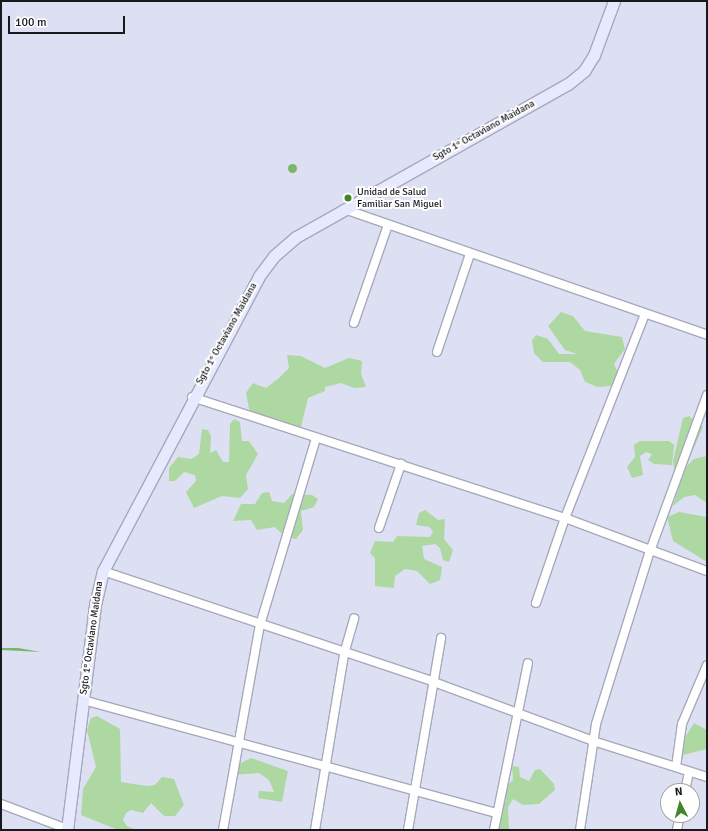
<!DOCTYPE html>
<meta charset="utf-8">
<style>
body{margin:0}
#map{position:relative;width:708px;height:831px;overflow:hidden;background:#dde0f2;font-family:Signika,sans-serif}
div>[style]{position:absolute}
.green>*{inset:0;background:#add8a2}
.water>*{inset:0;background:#7ab66a}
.round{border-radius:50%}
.roads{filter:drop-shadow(1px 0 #a6a9bb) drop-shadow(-1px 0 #a6a9bb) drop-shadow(0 1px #a6a9bb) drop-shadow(0 -1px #a6a9bb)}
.minor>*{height:8px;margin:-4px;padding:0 4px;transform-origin:4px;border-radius:4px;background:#fff}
.secondary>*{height:11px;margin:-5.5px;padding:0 5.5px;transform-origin:5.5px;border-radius:5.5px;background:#e7e9fe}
.dots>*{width:11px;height:11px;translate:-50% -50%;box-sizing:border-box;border:2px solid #fff;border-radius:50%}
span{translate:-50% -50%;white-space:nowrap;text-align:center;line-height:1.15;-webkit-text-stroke:4px #fff;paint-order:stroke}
.street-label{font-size:10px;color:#18191f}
.poi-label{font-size:10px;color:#18191f}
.left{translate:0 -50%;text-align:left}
.frame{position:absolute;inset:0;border:2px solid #18191f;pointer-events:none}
.north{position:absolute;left:660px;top:783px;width:40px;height:40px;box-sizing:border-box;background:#fff;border:1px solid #a3a3a5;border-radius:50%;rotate:354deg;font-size:11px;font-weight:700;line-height:16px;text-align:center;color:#18191f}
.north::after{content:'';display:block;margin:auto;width:14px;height:18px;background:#41862a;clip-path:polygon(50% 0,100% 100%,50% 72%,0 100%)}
.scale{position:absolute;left:8px;top:16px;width:117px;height:18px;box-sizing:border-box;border:2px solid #18191f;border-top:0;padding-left:5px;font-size:12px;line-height:14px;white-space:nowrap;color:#18191f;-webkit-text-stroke:3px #fff;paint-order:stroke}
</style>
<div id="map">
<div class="green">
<div style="clip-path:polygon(561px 312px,573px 316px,585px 331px,622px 337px,625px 349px,614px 364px,619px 375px,611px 386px,598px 387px,585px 382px,580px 370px,570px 362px,543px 362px,534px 353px,532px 340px,536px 335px,548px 339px,559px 354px,577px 354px,565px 350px,548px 326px)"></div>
<div style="clip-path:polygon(287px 355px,301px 356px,325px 368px,349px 358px,362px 361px,361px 374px,366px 387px,354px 388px,341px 383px,325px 387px,325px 391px,308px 398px,299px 435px,251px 419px,246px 393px,253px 383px,266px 388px,279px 378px,289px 368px)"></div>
<div style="clip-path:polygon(689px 416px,703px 427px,685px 468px,694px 459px,707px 456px,707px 503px,695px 495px,684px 497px,673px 506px,685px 469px,675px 475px,673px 461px,683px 418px)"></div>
<div style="clip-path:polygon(234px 419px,240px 422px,242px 441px,249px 441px,258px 454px,246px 475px,248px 489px,240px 498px,222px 496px,194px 508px,186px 492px,196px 481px,195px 475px,184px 472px,175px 481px,169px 481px,169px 468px,178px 457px,191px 459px,199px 454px,202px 429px,208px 430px,211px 436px,210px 453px,216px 450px,223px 462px,229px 462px,230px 424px)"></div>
<div style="clip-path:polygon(640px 441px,669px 441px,674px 445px,672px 465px,654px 464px,648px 460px,652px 454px,646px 452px,640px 456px,643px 475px,632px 478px,627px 467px,635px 457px,634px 445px)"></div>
<div style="clip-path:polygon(269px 492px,272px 501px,284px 503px,292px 494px,312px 495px,318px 499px,314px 507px,301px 511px,303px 530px,296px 539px,284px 536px,275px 527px,257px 530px,251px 520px,233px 521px,241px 504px,255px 504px,262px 493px)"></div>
<div style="clip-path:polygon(425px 510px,438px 520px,445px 519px,444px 539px,453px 550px,449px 562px,443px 560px,440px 548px,435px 544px,422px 546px,424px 559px,442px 567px,440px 580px,430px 584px,417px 571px,405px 569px,395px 576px,394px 588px,375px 586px,375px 558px,370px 553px,375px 541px,393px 542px,397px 536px,430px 537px,433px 531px,429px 527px,416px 525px,419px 513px)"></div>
<div style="clip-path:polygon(679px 512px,707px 517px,707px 562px,673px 541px,667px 517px)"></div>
<div style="clip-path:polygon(97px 716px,120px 729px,121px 782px,147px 786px,155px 785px,162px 777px,174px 779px,184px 805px,175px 816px,164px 816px,151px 803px,143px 813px,131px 810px,126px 813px,123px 820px,127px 826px,136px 830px,118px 830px,81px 815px,83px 789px,96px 767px,87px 730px,91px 718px)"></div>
<div style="clip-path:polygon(694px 723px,707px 730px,707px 749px,679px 756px,681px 744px)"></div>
<div style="clip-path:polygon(251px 758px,288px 771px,282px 802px,258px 798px,259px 791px,274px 792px,269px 780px,259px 773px,234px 775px,239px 764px)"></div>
<div style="clip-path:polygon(512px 766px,519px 767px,520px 777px,529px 781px,535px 770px,540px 769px,554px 784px,555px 790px,539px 804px,523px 805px,513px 799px,508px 807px,509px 829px,492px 830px,490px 811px,506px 802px,506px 786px,513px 780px)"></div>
</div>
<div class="water">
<div class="round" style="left:287.5px;top:163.5px;width:9px;height:9px"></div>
<div style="clip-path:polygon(1px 648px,18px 648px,41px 652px,1px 650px)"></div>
</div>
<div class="roads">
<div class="minor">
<div style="left:344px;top:209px;width:384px;rotate:19.1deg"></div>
<div style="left:354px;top:323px;width:104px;rotate:-70.9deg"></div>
<div style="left:437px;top:352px;width:103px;rotate:-71.4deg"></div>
<div style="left:192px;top:397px;width:392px;rotate:18deg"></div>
<div style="left:565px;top:518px;width:152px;rotate:20.5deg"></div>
<div style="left:379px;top:528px;width:68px;rotate:-71deg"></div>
<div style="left:103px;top:571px;width:346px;rotate:18.5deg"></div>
<div style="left:431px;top:681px;width:173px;rotate:20.3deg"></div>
<div style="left:593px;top:741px;width:120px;rotate:17.5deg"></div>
<div style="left:536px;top:603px;width:90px;rotate:-71.2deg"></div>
<div style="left:565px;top:518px;width:219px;rotate:-68.6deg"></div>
<div style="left:83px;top:700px;width:429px;rotate:15.3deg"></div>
<div style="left:676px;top:767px;width:43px;rotate:-82.1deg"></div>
<div style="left:682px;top:724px;width:64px;rotate:-67deg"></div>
<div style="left:685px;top:791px;width:19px;rotate:-78deg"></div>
<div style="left:1px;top:804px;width:71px;rotate:20.7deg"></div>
<div style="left:223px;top:830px;width:208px;rotate:-79.8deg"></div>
<div style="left:260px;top:625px;width:195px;rotate:-73.3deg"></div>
<div style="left:315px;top:830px;width:178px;rotate:-80.6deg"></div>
<div style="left:344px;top:654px;width:37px;rotate:-74deg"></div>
<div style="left:408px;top:830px;width:195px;rotate:-80.2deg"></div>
<div style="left:494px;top:830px;width:170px;rotate:-78.5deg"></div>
<div style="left:580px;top:830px;width:107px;rotate:-81.4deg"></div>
<div style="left:596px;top:724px;width:181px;rotate:-72.7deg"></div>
<div style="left:650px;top:551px;width:166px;rotate:-69.9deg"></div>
<div style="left:677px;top:830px;width:15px;rotate:-79deg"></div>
</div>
<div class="secondary">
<div style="left:67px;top:830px;width:227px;rotate:-82.9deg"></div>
<div style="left:95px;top:605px;width:35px;rotate:-77deg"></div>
<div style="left:103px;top:571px;width:334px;rotate:-62.1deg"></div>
<div style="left:259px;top:276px;width:25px;rotate:-53deg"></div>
<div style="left:274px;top:256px;width:29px;rotate:-41deg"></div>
<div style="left:296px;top:237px;width:312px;rotate:-29.4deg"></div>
<div style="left:568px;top:84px;width:21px;rotate:-39deg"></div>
<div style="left:584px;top:71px;width:19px;rotate:-58deg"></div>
<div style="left:594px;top:55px;width:58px;rotate:-69.7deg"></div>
</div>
</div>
<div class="dots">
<div style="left:348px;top:198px;background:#41862a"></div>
</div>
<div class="street-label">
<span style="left:484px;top:131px;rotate:-29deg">Sgto 1° Octaviano Maidana</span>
<span style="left:227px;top:334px;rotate:-61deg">Sgto 1° Octaviano Maidana</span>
<span style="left:92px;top:638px;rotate:-82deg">Sgto 1° Octaviano Maidana</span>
</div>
<div class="poi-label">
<span class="left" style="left:357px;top:198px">Unidad de Salud<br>Familiar San Miguel</span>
</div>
<div class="frame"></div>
<div class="north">N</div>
<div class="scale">100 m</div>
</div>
